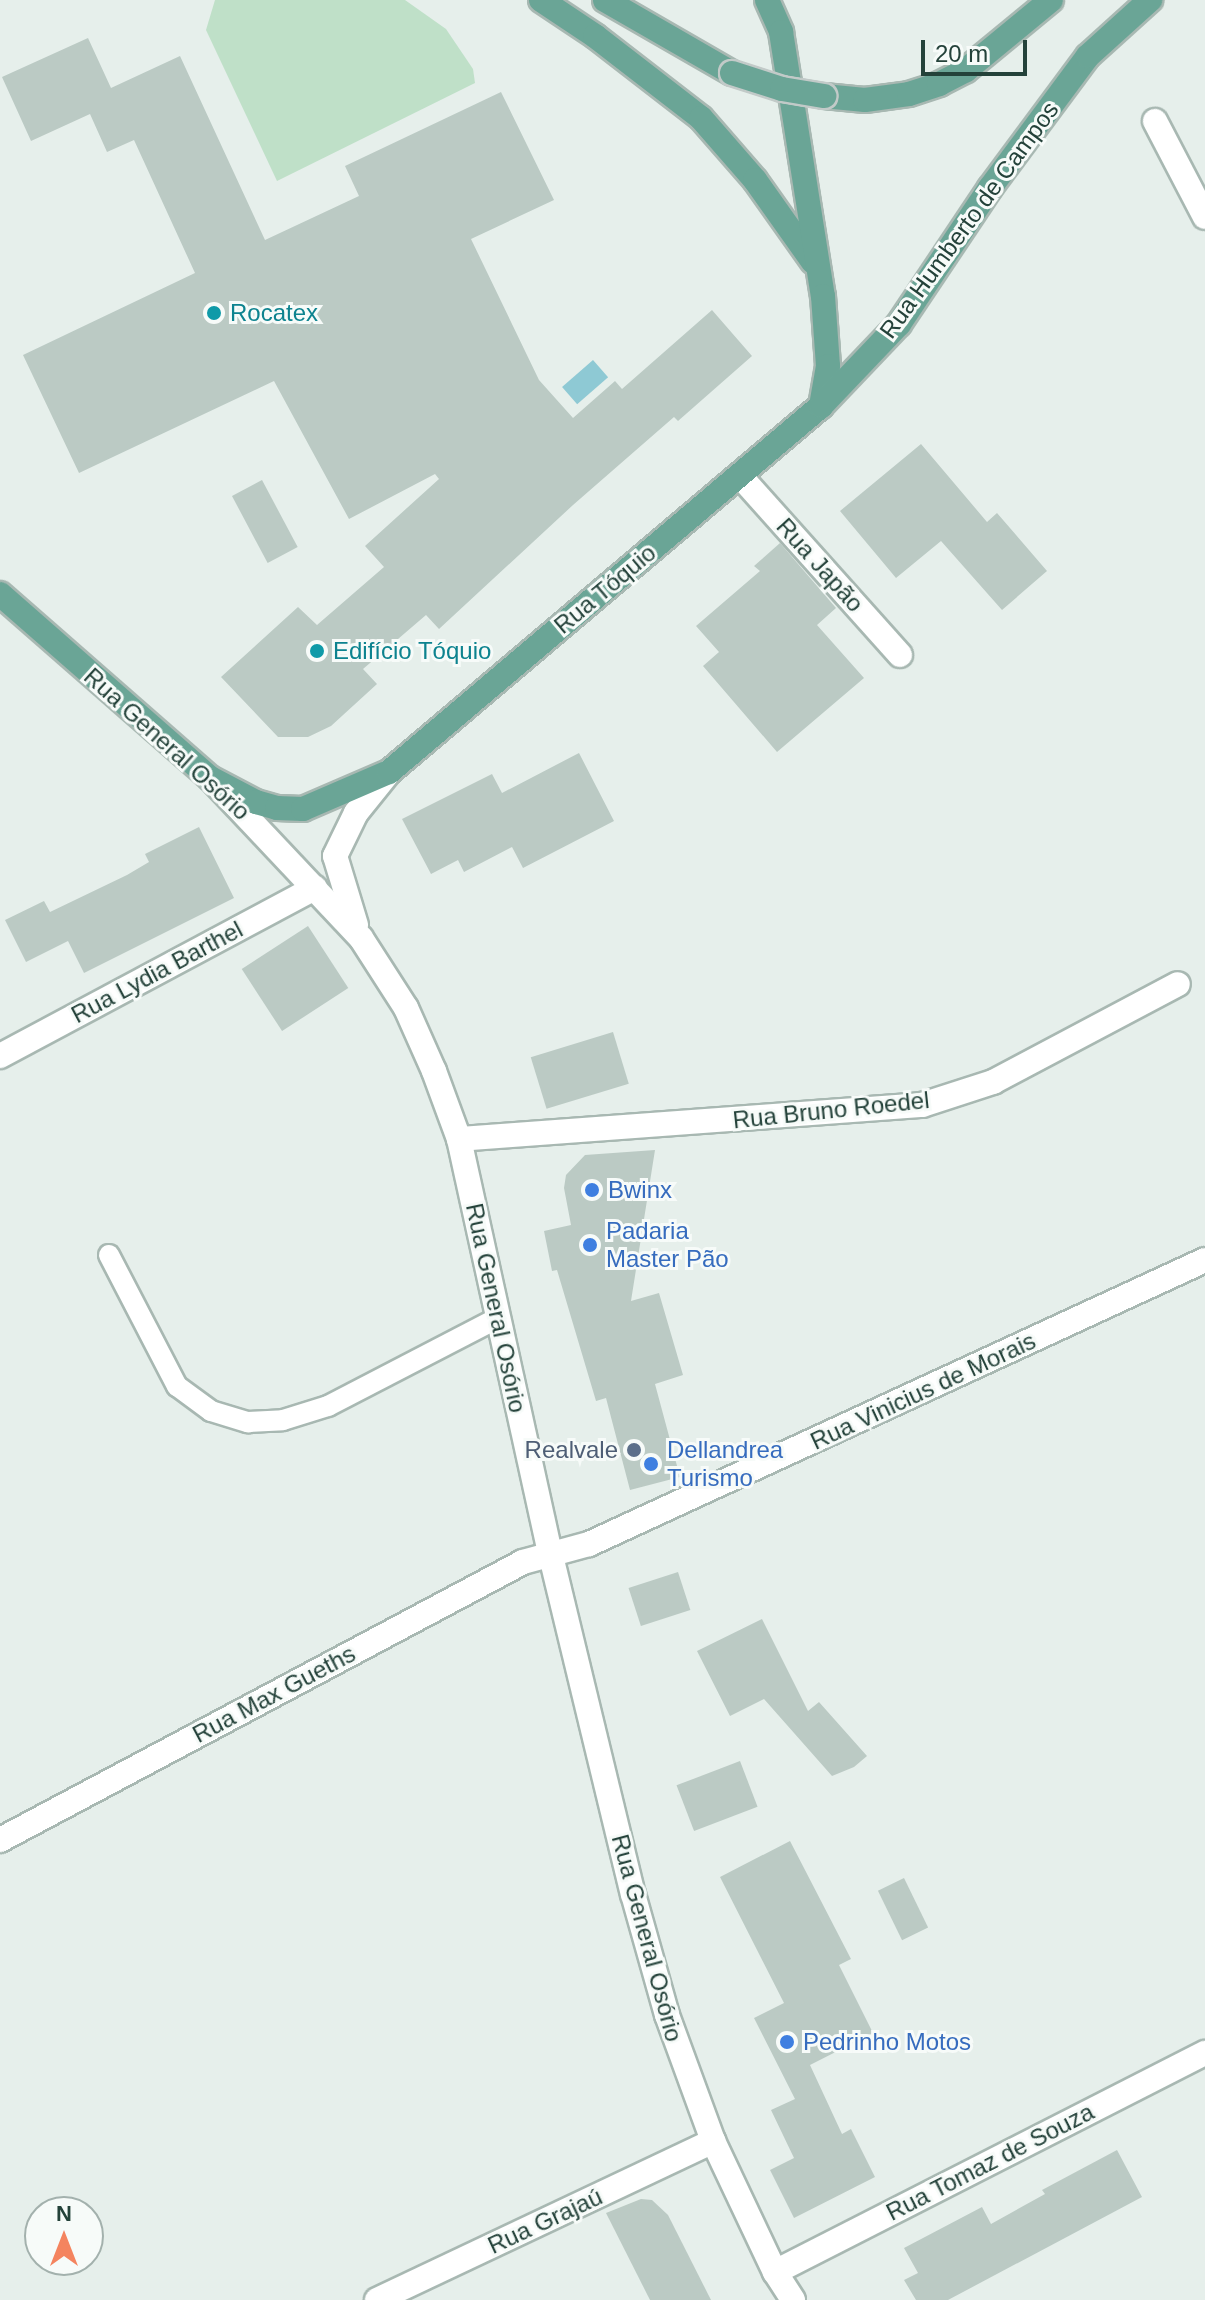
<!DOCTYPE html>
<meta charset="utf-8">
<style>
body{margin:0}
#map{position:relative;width:1205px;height:2300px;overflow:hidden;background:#e6efeb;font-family:Helvetica,sans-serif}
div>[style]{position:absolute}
.green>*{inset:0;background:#bfe0c8}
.water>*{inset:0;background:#8ec9d4;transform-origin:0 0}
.building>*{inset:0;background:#bbcac4;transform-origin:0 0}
.roads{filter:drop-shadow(2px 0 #a8b8b2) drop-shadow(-2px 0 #a8b8b2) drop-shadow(0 2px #a8b8b2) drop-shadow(0 -2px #a8b8b2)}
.lane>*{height:20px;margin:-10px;padding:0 10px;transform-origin:10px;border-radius:10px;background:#fff}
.street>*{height:24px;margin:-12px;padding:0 12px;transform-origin:12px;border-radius:12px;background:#fff}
.secondary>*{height:24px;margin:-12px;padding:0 12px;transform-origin:12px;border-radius:12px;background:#fff}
.primary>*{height:24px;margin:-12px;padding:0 12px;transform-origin:12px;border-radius:12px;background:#6aa596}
.bridges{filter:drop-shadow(2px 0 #c2cac8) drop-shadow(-2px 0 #c2cac8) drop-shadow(0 2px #c2cac8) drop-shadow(0 -2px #c2cac8)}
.primary-bridge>*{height:24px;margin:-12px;padding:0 12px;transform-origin:12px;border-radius:12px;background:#6aa596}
.dots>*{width:22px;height:22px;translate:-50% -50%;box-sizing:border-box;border:4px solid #f7fbf9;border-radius:50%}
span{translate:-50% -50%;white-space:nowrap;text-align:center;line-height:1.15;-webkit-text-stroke:6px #f7fbf9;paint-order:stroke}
.street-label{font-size:24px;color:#24423a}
.culture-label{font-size:24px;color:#0d838f}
.left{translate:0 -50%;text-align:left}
.shop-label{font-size:24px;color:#366cbe}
.service-label{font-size:24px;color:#4e5e75}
.right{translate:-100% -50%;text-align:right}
.north{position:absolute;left:24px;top:2196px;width:80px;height:80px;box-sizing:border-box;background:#f7fbf9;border:2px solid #a3b1ad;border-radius:50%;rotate:0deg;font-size:22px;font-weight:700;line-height:32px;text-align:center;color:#24423a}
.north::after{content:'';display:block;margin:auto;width:28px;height:36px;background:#f4845f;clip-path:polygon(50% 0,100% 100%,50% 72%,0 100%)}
.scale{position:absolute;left:921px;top:40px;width:106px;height:36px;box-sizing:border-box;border:4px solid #24423a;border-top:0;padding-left:10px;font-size:24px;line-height:28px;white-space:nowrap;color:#24423a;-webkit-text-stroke:6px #f7fbf9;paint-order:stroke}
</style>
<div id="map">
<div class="green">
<div style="clip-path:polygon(215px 0,405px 0,446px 29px,473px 69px,475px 83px,277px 181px,206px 30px)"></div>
</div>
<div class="water">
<div style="left:593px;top:360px;width:23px;height:41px;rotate:49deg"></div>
</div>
<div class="building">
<div style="clip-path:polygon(88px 38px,111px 88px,180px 56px,265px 240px,359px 196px,345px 166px,501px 92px,554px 200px,471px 239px,539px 380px,573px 418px,615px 381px,622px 389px,712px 310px,752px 356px,678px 421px,674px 417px,573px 505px,439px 629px,426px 615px,363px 669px,377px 684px,331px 726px,308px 737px,278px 737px,221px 677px,298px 607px,317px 625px,384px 567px,365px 546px,439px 479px,435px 474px,349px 519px,274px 381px,79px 473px,23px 355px,195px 273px,134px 140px,107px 152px,90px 114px,31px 141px,2px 77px)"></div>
<div style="clip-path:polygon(921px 444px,987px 522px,997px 513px,1047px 571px,1002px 610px,941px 541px,896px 578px,840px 511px)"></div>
<div style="left:262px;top:480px;width:76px;height:34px;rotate:62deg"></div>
<div style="clip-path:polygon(780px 543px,836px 608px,817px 625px,864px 678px,777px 752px,703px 666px,719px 652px,696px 626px,760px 571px,754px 566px)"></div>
<div style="clip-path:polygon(579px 753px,614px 821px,523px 868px,512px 847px,464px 872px,458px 860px,431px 874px,402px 819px,492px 774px,502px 793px)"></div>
<div style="clip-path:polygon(199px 827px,234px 898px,84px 973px,68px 941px,26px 962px,5px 920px,44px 901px,50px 912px,127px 875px,149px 862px,145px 854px)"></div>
<div style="left:308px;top:926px;width:74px;height:79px;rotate:57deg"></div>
<div style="left:613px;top:1032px;width:54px;height:86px;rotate:73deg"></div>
<div style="clip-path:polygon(655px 1150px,631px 1301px,659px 1293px,683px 1375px,655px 1384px,680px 1477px,630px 1490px,606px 1398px,596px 1401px,557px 1270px,552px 1271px,544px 1231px,571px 1225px,564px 1188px,566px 1175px,585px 1155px)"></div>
<div style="left:678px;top:1572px;width:40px;height:52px;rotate:72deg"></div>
<div style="clip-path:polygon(762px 1619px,808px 1711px,819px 1702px,867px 1756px,854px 1767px,832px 1776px,764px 1699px,730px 1716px,697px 1651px)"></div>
<div style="left:740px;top:1761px;width:49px;height:68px;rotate:69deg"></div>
<div style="clip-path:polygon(790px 1841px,851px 1959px,839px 1965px,873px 2033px,810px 2065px,842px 2134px,851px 2129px,875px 2177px,794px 2218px,770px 2170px,794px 2158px,771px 2110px,795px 2099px,754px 2018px,784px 2003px,720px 1877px)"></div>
<div style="left:904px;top:1878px;width:55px;height:29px;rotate:64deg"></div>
<div style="clip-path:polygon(1117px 2150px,1142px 2197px,948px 2300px,916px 2300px,904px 2280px,918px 2273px,904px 2248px,982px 2207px,991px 2224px,1045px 2194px,1042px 2190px)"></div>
<div style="clip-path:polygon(641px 2199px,652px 2200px,668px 2215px,711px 2300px,650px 2300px,606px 2213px)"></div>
</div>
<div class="roads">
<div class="lane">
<div style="left:109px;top:1255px;width:148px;rotate:62.6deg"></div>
<div style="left:177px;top:1386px;width:42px;rotate:36.3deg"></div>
<div style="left:211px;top:1411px;width:39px;rotate:17deg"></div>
<div style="left:248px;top:1422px;width:35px;rotate:-3deg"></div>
<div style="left:283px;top:1420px;width:47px;rotate:-17.3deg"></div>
<div style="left:328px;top:1406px;width:191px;rotate:-27.4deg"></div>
</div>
<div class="street">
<div style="left:1155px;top:121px;width:108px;rotate:62.5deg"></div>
<div style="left:740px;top:476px;width:240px;rotate:48.2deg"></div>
<div style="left:0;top:1056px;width:357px;rotate:-28.1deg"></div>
<div style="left:459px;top:1139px;width:464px;rotate:-4.2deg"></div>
<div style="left:922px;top:1105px;width:75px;rotate:-17.9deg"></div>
<div style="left:993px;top:1082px;width:209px;rotate:-27.9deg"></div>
<div style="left:0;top:1840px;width:592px;rotate:-27.99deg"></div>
<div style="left:523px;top:1562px;width:68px;rotate:-15.3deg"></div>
<div style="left:589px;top:1544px;width:678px;rotate:-24.75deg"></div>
<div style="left:775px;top:2272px;width:483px;rotate:-27deg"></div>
<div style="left:377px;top:2300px;width:372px;rotate:-25.3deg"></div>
</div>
<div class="secondary">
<div style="left:213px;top:781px;width:216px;rotate:46.7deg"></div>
<div style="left:361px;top:938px;width:83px;rotate:57.3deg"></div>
<div style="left:406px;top:1008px;width:69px;rotate:66deg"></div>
<div style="left:434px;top:1071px;width:72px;rotate:69.8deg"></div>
<div style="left:459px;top:1139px;width:427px;rotate:77.6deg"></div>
<div style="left:551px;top:1556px;width:348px;rotate:76.4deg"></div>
<div style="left:633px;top:1894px;width:126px;rotate:74.3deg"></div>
<div style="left:667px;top:2015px;width:134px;rotate:69.9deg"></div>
<div style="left:713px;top:2141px;width:145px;rotate:64.7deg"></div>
<div style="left:775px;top:2272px;width:33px;rotate:57deg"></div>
<div style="left:356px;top:925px;width:72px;rotate:-106.9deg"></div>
<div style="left:335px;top:856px;width:48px;rotate:-64deg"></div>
<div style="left:356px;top:813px;width:53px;rotate:-51.2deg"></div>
</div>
<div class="primary">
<div style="left:541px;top:0;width:65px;rotate:33.7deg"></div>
<div style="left:595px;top:36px;width:134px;rotate:37.7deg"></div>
<div style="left:701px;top:118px;width:82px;rotate:48.9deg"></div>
<div style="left:755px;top:180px;width:100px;rotate:54.7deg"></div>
<div style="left:605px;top:0;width:146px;rotate:29.9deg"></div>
<div style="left:767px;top:0;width:35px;rotate:66deg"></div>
<div style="left:781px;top:32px;width:267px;rotate:81deg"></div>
<div style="left:823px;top:296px;width:70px;rotate:85.9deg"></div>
<div style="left:828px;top:366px;width:41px;rotate:99.9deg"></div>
<div style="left:824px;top:96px;width:41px;rotate:5.6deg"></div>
<div style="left:865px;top:100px;width:44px;rotate:-7.8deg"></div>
<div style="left:909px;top:94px;width:32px;rotate:-18deg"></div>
<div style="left:939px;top:84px;width:30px;rotate:-27deg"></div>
<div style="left:966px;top:70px;width:110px;rotate:-39.5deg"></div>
<div style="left:0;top:594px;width:279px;rotate:41.2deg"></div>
<div style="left:210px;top:778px;width:52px;rotate:27.6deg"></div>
<div style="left:256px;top:802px;width:22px;rotate:16deg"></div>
<div style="left:277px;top:808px;width:26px;rotate:2deg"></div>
<div style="left:303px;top:809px;width:94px;rotate:-23.3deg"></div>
<div style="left:389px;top:772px;width:566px;rotate:-40.27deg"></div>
<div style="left:821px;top:406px;width:113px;rotate:-46.4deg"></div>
<div style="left:899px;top:324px;width:164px;rotate:-56.2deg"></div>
<div style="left:990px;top:188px;width:164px;rotate:-53.4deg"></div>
<div style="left:1088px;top:56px;width:84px;rotate:-42.1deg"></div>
</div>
</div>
<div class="bridges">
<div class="primary-bridge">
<div style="left:732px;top:73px;width:52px;rotate:17.7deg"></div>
<div style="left:782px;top:89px;width:43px;rotate:9.5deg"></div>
</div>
</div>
<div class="dots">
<div style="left:214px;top:313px;background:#0f9aa8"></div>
<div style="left:317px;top:651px;background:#0f9aa8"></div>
<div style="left:592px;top:1190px;background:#3f7fe0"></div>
<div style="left:590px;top:1245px;background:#3f7fe0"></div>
<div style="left:634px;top:1450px;background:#5c6f8a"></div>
<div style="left:651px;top:1464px;background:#3f7fe0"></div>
<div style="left:787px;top:2042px;background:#3f7fe0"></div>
</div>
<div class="street-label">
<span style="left:969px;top:220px;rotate:-54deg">Rua Humberto de Campos</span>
<span style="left:820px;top:565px;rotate:48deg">Rua Japão</span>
<span style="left:605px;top:589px;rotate:-40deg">Rua Tóquio</span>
<span style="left:167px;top:744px;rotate:42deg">Rua General Osório</span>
<span style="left:157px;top:972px;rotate:-28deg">Rua Lydia Barthel</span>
<span style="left:831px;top:1110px;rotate:-6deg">Rua Bruno Roedel</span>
<span style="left:496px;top:1308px;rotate:78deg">Rua General Osório</span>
<span style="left:923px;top:1391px;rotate:-25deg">Rua Vinicius de Morais</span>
<span style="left:274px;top:1694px;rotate:-28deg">Rua Max Gueths</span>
<span style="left:647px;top:1938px;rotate:75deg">Rua General Osório</span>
<span style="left:990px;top:2162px;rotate:-27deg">Rua Tomaz de Souza</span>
<span style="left:545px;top:2221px;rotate:-25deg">Rua Grajaú</span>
</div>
<div class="culture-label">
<span class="left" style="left:230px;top:313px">Rocatex</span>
<span class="left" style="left:333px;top:651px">Edifício Tóquio</span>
</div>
<div class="shop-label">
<span class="left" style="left:608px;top:1190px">Bwinx</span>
<span class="left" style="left:606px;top:1245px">Padaria<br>Master Pão</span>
<span class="left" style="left:667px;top:1464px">Dellandrea<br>Turismo</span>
<span class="left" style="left:803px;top:2042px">Pedrinho Motos</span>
</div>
<div class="service-label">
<span class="right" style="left:618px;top:1450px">Realvale</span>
</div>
<div class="north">N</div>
<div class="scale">20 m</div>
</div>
